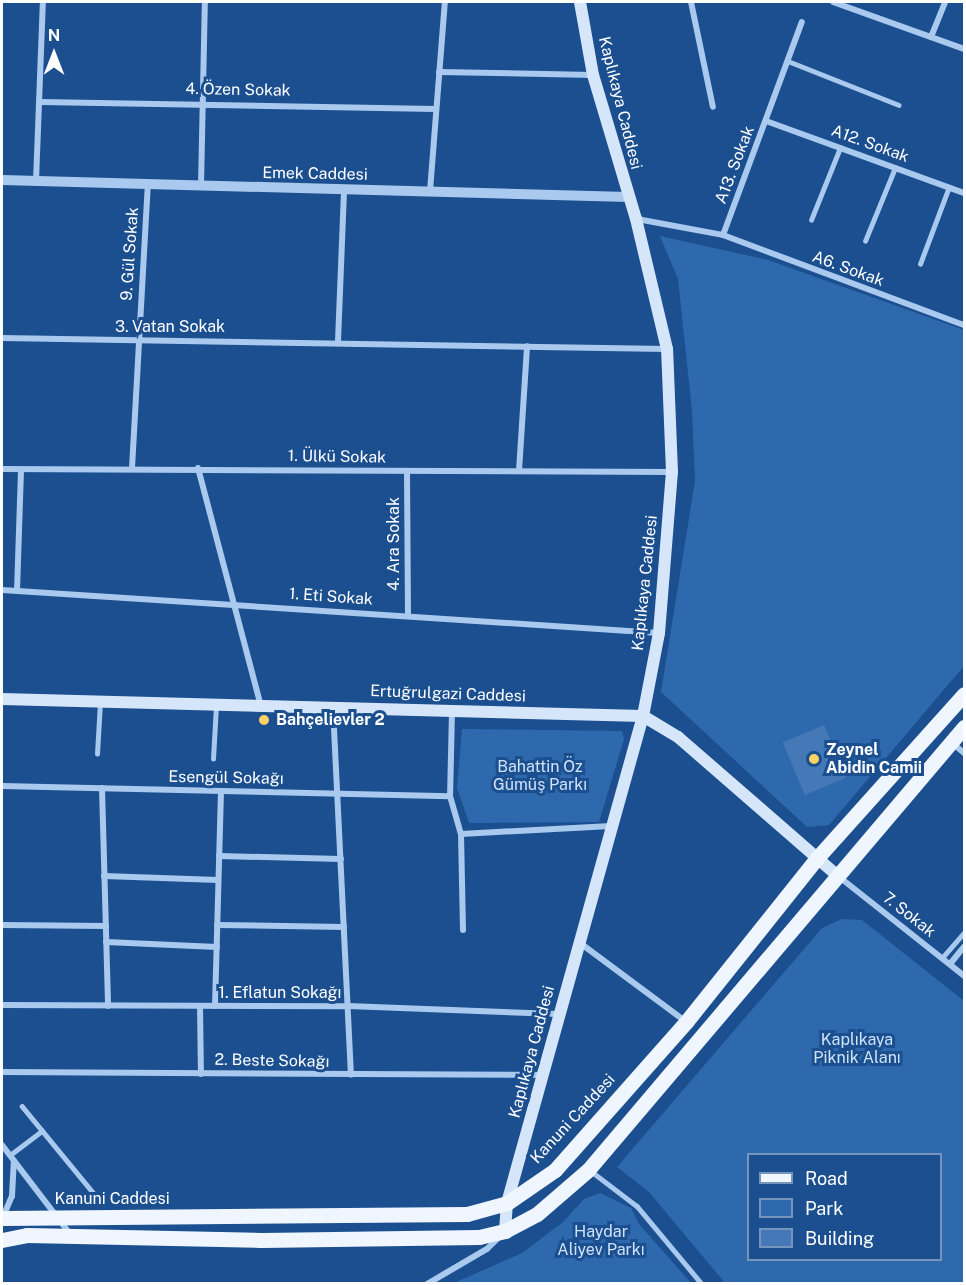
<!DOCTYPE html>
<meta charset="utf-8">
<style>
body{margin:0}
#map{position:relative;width:966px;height:1285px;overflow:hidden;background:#1b4f8f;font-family:"Public Sans",sans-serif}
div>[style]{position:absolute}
.green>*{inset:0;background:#2e69ad}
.building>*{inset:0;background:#4478b7;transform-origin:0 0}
.service>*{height:4.5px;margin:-2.25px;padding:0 2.25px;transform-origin:2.25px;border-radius:2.25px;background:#a9c9ee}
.minor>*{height:6px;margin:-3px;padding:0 3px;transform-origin:3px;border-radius:3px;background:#a9c9ee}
.tertiary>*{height:10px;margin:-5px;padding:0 5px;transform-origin:5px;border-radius:5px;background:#a9c9ee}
.secondary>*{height:12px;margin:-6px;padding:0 6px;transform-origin:6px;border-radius:6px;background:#d6e6fa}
.primary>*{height:15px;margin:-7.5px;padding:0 7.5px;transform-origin:7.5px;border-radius:7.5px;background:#f0f6ff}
.dots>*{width:16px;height:16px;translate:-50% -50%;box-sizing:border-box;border:3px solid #1b4f8f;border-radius:50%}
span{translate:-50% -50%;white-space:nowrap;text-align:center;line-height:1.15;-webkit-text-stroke:6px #1b4f8f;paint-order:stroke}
.street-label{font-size:16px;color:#fff}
.poi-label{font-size:16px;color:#fff;font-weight:700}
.left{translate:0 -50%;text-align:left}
.park-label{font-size:16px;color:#cfe3fa}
.frame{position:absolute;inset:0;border:3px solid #fff;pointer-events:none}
.legend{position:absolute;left:747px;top:1153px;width:195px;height:108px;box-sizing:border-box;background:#1b4f8f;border:2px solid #7695bc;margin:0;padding:8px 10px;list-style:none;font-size:18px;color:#fff}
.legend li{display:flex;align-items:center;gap:12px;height:30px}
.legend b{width:30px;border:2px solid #7695bc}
.north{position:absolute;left:24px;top:24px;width:60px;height:60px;-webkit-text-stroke:4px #1b4f8f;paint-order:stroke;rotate:0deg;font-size:16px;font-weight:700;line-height:24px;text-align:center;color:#fff}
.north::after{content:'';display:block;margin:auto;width:21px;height:27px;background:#fff;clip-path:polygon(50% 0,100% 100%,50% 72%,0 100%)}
</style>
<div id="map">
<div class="green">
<div style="clip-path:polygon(660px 236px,768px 260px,964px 330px,964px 666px,829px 825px,807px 827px,661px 692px,695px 481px,692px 411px,678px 279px)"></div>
<div style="clip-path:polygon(462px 729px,622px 731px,624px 739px,599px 822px,469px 823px,457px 788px)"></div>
<div style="clip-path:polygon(evenodd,842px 919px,862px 920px,964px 1001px,964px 1283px,725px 1283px,649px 1192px,617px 1167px,822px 928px,842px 919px,748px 1154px,940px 1154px,940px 1260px,748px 1260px,748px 1154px)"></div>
<div style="clip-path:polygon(600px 1193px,631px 1208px,639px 1224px,691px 1283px,454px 1283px,522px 1253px,563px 1222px,584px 1199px)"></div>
</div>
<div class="building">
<div style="left:824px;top:725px;width:57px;height:45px;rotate:67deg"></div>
</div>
<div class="service">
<div style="left:788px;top:61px;width:119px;rotate:21.6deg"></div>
<div style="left:811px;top:220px;width:78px;rotate:-68.1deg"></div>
<div style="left:865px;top:241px;width:79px;rotate:-67.7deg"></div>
<div style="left:920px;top:264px;width:82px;rotate:-69.4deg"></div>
<div style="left:97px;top:754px;width:52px;rotate:-86.7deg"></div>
<div style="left:213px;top:759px;width:53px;rotate:-86.8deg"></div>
<div style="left:942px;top:958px;width:33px;rotate:-49deg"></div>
<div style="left:22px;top:1106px;width:115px;rotate:50.6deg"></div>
<div style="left:10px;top:1155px;width:40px;rotate:-37deg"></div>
<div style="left:591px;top:1171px;width:58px;rotate:37.3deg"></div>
<div style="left:637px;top:1206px;width:102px;rotate:50.2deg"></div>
</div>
<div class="minor">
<div style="left:691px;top:2px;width:107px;rotate:78.2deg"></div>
<div style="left:833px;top:2px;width:139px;rotate:19.7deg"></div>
<div style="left:931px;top:37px;width:38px;rotate:-68deg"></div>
<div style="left:439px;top:72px;width:154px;rotate:1.1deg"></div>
<div style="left:41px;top:102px;width:394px;rotate:1deg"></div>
<div style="left:766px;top:121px;width:211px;rotate:20deg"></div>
<div style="left:36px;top:181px;width:179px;rotate:-87.8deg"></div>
<div style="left:201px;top:186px;width:184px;rotate:-88.8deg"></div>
<div style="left:430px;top:191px;width:190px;rotate:-85.5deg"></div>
<div style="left:637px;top:219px;width:87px;rotate:10.5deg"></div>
<div style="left:723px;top:235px;width:227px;rotate:-69.7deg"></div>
<div style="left:723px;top:235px;width:257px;rotate:20.5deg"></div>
<div style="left:2px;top:338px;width:665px;rotate:0.95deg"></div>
<div style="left:338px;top:341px;width:151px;rotate:-87.7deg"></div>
<div style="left:132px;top:468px;width:282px;rotate:-86.8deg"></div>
<div style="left:198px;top:468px;width:247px;rotate:75.2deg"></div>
<div style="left:2px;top:469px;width:670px;rotate:0.26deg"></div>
<div style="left:519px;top:471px;width:125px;rotate:-86.3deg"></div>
<div style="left:407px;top:472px;width:143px;rotate:89.6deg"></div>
<div style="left:2px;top:590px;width:658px;rotate:3.74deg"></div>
<div style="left:17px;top:591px;width:121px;rotate:-88.1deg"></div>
<div style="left:333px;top:708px;width:367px;rotate:87.2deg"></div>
<div style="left:452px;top:711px;width:85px;rotate:91.3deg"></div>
<div style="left:450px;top:796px;width:40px;rotate:74deg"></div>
<div style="left:461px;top:834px;width:96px;rotate:88.8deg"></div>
<div style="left:951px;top:742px;width:17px;rotate:40deg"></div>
<div style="left:2px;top:786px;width:448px;rotate:1.3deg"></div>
<div style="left:102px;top:788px;width:218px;rotate:88.4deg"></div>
<div style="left:461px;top:834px;width:150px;rotate:-3.1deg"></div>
<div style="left:219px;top:856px;width:122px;rotate:1.4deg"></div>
<div style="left:104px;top:876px;width:114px;rotate:2deg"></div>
<div style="left:838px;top:876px;width:161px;rotate:38.4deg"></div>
<div style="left:2px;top:925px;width:104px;rotate:0.6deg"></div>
<div style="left:217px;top:925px;width:127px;rotate:0.9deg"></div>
<div style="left:106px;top:942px;width:111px;rotate:2.6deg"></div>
<div style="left:580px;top:943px;width:131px;rotate:36.6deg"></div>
<div style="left:950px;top:964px;width:22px;rotate:-51deg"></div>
<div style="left:2px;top:1005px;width:346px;rotate:0.2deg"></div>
<div style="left:348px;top:1006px;width:210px;rotate:2.2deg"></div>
<div style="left:200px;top:1006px;width:68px;rotate:89.2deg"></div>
<div style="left:215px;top:1006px;width:215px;rotate:-88.4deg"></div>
<div style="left:2px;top:1072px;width:540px;rotate:0.32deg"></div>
<div style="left:2px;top:1145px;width:112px;rotate:52.6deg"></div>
<div style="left:3px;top:1217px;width:23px;rotate:-67deg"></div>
<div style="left:12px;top:1196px;width:35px;rotate:-87deg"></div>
<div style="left:427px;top:1284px;width:69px;rotate:-30.3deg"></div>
<div style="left:487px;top:1249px;width:18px;rotate:-45deg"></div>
</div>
<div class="tertiary">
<div style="left:2px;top:180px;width:626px;rotate:1.56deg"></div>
</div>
<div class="secondary">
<div style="left:2px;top:699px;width:641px;rotate:1.52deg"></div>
<div style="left:643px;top:716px;width:41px;rotate:31deg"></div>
<div style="left:678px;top:737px;width:211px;rotate:41deg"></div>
<div style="left:505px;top:1231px;width:28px;rotate:-86deg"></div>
<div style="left:507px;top:1203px;width:506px;rotate:-74.4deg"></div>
<div style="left:643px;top:716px;width:85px;rotate:-79.1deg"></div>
<div style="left:659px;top:633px;width:162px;rotate:-85.4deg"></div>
<div style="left:672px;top:472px;width:123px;rotate:-92.3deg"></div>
<div style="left:667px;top:349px;width:134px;rotate:-103.4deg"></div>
<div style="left:636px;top:219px;width:150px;rotate:-106.6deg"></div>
<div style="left:593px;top:75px;width:74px;rotate:-100.1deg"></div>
</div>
<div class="primary">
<div style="left:2px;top:1218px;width:465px;rotate:-0.5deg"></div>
<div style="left:467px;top:1214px;width:41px;rotate:-15.4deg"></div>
<div style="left:507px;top:1203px;width:58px;rotate:-34.5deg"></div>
<div style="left:555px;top:1170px;width:198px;rotate:-48.5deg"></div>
<div style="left:686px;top:1022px;width:210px;rotate:-51.4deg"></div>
<div style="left:817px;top:858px;width:220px;rotate:-48.1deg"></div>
<div style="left:2px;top:1240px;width:25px;rotate:-11deg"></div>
<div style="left:27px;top:1235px;width:234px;rotate:1.2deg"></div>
<div style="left:261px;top:1240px;width:218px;rotate:-0.8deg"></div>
<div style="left:479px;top:1237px;width:27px;rotate:-13deg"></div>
<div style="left:505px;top:1231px;width:36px;rotate:-28deg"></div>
<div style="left:537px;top:1214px;width:67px;rotate:-40.8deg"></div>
<div style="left:588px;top:1170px;width:581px;rotate:-49.68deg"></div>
</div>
<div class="dots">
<div style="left:264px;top:720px;background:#ffd166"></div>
<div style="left:814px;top:759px;background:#ffd166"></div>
</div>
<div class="street-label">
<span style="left:238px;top:90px;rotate:1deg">4. Özen Sokak</span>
<span style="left:620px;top:103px;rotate:76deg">Kaplıkaya Caddesi</span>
<span style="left:870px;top:144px;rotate:20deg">A12. Sokak</span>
<span style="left:735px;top:165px;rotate:-69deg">A13. Sokak</span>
<span style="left:315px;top:174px;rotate:1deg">Emek Caddesi</span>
<span style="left:130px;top:254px;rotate:-86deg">9. Gül Sokak</span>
<span style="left:848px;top:269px;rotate:20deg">A6. Sokak</span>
<span style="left:170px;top:327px">3. Vatan Sokak</span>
<span style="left:337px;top:457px;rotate:1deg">1. Ülkü Sokak</span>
<span style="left:394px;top:544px;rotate:-90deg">4. Ara Sokak</span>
<span style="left:645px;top:583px;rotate:-84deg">Kaplıkaya Caddesi</span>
<span style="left:331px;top:597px;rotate:4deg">1. Eti Sokak</span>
<span style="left:448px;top:694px;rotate:2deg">Ertuğrulgazi Caddesi</span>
<span style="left:226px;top:778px;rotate:1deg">Esengül Sokağı</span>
<span style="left:909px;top:915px;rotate:38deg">7. Sokak</span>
<span style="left:280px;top:993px">1. Eflatun Sokağı</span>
<span style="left:532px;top:1052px;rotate:-75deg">Kaplıkaya Caddesi</span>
<span style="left:272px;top:1061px;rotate:1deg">2. Beste Sokağı</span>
<span style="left:573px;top:1119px;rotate:-47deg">Kanuni Caddesi</span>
<span style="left:112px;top:1199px">Kanuni Caddesi</span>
</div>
<div class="poi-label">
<span class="left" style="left:276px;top:720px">Bahçelievler 2</span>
<span class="left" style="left:826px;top:759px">Zeynel<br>Abidin Camii</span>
</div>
<div class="park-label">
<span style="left:540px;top:776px">Bahattin Öz<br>Gümüş Parkı</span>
<span style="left:857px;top:1049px">Kaplıkaya<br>Piknik Alanı</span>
<span style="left:601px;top:1241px">Haydar<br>Aliyev Parkı</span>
</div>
<div class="frame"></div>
<ul class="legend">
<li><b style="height:8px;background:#f0f6ff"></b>Road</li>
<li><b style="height:16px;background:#2e69ad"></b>Park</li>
<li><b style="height:16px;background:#4478b7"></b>Building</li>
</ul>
<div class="north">N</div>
</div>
